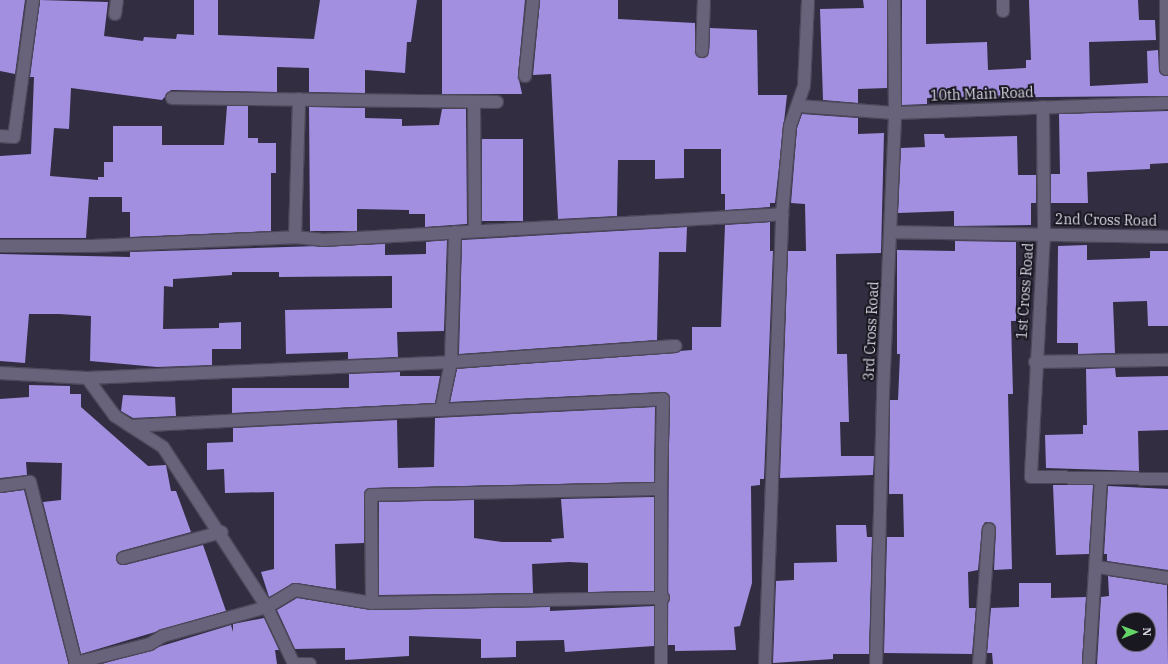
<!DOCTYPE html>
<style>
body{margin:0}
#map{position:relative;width:1168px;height:664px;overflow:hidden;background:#322d41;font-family:"IBM Plex Serif",serif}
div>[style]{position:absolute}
.building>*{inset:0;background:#a28fe0;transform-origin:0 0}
.roads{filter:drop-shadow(1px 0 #4c4859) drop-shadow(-1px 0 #4c4859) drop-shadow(0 1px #4c4859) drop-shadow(0 -1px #4c4859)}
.minor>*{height:12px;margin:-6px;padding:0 6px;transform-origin:6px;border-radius:6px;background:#68637a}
span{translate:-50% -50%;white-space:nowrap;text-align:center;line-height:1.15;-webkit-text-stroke:4px #191720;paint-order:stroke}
.street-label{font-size:14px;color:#dad8e5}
.north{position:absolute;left:1116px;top:612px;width:40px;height:40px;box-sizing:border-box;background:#191720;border:1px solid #66646f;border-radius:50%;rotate:89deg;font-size:11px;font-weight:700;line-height:16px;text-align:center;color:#dad8e5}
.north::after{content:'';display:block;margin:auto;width:14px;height:18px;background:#65d467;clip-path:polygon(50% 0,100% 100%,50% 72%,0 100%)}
</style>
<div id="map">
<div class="building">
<div style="clip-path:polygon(0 0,25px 0,15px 74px,0 71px)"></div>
<div style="clip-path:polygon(40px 0,108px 2px,104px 36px,143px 41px,144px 37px,176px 39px,177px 34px,194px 35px,194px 0,218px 0,218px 35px,314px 39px,320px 0,417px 0,411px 42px,407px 42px,405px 73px,365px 70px,365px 93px,309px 92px,309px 68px,277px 67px,277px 92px,171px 90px,162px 100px,71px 88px,69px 129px,54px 128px,50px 176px,98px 180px,98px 177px,104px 177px,104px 162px,113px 162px,113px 126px,162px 126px,162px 145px,224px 145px,227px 106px,248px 106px,248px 138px,258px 138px,258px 143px,276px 143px,276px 173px,271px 173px,271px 231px,130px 237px,130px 212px,122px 212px,122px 197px,89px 197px,86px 238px,0 238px,0 156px,31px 154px,34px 77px,30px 77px)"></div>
<div style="clip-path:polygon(442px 0,525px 0,518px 75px,522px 94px,442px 94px)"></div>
<div style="clip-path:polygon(540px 0,618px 0,618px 19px,695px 23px,695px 51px,701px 58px,709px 52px,710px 28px,757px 30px,758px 95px,787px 95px,775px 203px,770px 203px,770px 207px,725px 210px,725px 194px,721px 194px,721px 149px,684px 149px,684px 178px,655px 179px,655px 160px,618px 160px,617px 216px,558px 219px,551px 74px,533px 75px)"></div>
<div style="clip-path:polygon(863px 0,887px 0,887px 88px,858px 89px,858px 103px,823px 100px,820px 9px,864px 8px)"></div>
<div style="clip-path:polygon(902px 0,926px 0,926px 44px,987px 42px,988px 70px,1026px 68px,1026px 60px,1031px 60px,1029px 0,1138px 0,1139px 20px,1155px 20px,1156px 40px,1089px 42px,1090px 86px,1148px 83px,1147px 51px,1158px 50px,1159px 72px,1168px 76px,1168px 96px,927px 98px,927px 104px,902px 105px)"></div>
<div style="clip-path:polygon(309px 107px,365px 108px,365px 118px,402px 119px,402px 126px,439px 125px,442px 109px,466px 109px,467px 224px,425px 227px,425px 214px,409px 214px,409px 210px,357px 209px,357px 231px,310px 231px)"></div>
<div style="clip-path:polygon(1168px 111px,1168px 163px,1150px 164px,1150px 169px,1087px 172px,1088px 203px,1051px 203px,1051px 174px,1060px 174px,1059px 114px)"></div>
<div style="clip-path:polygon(802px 114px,858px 118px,858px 134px,884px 133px,881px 253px,836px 254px,837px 354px,847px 354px,849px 422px,840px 422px,841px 456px,874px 456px,873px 475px,780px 478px,788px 251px,806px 251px,805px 204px,791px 203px,797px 128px)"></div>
<div style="clip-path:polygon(924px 134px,944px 134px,945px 138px,1017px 136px,1018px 175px,1036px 175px,1036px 203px,1031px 203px,1031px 225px,954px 226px,954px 211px,898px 213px,901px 148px,925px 147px)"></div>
<div style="left:523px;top:139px;width:82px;height:41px;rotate:90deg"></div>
<div style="clip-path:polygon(770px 222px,770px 251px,773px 251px,764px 479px,760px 479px,760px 485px,751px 486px,752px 583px,740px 626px,734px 627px,736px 650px,675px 651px,675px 645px,668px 645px,669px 395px,663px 392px,450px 402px,457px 369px,692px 350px,692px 327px,721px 327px,725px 225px)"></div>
<div style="clip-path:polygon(687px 227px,686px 252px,659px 252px,657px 340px,459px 354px,462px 240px)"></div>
<div style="clip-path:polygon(447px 240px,444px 331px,397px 332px,398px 357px,348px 359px,348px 352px,286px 354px,285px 310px,392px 308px,392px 276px,279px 277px,279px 272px,232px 272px,232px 275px,173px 279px,173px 287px,164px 286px,163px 329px,219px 328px,219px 323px,241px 322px,241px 349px,212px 349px,212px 365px,157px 367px,90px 361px,91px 316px,59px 314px,29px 314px,25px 363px,0 361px,0 254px,130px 257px,130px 252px,385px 244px,385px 255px,426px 254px,426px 242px)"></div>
<div style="clip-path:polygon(955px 241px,1016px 242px,1016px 321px,1011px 321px,1013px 394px,1008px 394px,1012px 569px,994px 570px,996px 529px,993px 523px,985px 522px,982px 528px,978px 570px,968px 572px,969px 608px,976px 608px,972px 654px,884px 653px,887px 537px,904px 537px,903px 494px,889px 494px,890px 400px,898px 400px,900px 354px,897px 354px,897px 250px,955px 251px)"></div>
<div style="clip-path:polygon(1087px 245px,1087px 260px,1150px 258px,1150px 251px,1168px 251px,1168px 326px,1148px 326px,1147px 301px,1113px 302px,1115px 353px,1078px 354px,1078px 343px,1057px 343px,1058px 246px)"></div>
<div style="clip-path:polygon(1115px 368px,1116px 377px,1168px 376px,1168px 430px,1138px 431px,1139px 471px,1046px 468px,1045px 435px,1083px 434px,1083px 425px,1087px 425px,1086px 369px)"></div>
<div style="clip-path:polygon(400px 372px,400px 376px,440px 376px,435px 403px,232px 413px,232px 388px,349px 388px,349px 374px)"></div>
<div style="clip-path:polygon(29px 385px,70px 386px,70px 394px,81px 394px,81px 407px,148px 466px,166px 465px,171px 491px,176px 491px,191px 532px,121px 551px,116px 560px,125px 565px,203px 545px,226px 611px,81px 654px,43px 502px,61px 500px,62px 463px,26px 462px,27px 475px,0 478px,0 399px,29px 397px)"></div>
<div style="clip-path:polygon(123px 395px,175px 397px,176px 416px,133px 418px,121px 411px)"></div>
<div style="clip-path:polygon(655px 407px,654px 482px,368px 488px,364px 495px,364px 543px,335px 544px,336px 589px,296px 583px,269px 597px,261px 572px,274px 569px,274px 492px,225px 493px,224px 469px,207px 470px,207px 443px,233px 442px,233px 428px,397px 420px,398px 468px,434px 467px,435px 418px)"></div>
<div style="clip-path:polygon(1053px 485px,1093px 485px,1089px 554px,1056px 555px)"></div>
<div style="clip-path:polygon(1108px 486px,1168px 489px,1168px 570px,1107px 561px,1107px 554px,1104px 554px)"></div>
<div style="clip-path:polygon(24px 490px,68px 662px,68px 664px,0 664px,0 493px)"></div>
<div style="clip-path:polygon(654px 497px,654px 591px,588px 592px,588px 563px,569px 562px,532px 564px,533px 593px,379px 595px,379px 502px,474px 500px,474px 538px,502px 542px,552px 542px,551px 539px,564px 538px,561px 499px)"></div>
<div style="clip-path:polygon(836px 525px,866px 525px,867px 537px,872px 537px,869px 654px,833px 654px,833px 659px,773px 663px,776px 581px,794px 580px,794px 563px,837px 562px)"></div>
<div style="clip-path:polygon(evenodd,1108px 576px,1167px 585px,1168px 664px,1097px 664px,1101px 597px,1109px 596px,1108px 576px,1124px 620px,1148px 620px,1148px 644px,1124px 644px,1124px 620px)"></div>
<div style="clip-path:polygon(1019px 583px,1051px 583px,1051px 598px,1086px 597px,1082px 664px,993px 664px,992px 653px,987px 653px,991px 608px,1019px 607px)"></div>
<div style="clip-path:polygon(297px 598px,372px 610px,550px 607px,550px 611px,654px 606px,654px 646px,565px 652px,564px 640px,516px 641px,516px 657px,481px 658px,481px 639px,409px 636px,409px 656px,345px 660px,345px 648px,295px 649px,277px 610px)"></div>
<div style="clip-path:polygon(264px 618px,279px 650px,275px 650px,277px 664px,102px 664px,231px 625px,233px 632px,233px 624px)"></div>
</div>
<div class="roads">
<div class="minor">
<div style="left:1003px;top:11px;width:11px;rotate:-90deg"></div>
<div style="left:115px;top:14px;width:14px;rotate:-82deg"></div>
<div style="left:702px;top:51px;width:51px;rotate:-87.8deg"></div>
<div style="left:1166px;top:69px;width:69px;rotate:-90deg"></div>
<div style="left:525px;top:76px;width:76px;rotate:-84deg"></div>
<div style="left:172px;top:98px;width:325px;rotate:0.7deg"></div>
<div style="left:474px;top:102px;width:129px;rotate:89.6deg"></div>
<div style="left:798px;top:106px;width:97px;rotate:4.1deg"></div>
<div style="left:895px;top:113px;width:273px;rotate:-2.1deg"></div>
<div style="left:1043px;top:107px;width:127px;rotate:89.5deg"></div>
<div style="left:1044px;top:234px;width:243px;rotate:93.1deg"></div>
<div style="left:1031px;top:477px;width:137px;rotate:0.8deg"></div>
<div style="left:0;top:136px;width:14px;rotate:4deg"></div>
<div style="left:14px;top:137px;width:138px;rotate:-82.1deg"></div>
<div style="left:890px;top:232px;width:278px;rotate:1deg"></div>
<div style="left:295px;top:237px;width:138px;rotate:-88.3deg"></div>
<div style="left:0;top:246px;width:92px"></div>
<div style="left:92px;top:246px;width:203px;rotate:-2.5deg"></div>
<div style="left:295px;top:237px;width:27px;rotate:6deg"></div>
<div style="left:322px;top:240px;width:461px;rotate:-3.2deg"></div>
<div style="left:1035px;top:362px;width:133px;rotate:-0.9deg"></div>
<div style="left:0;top:373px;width:87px;rotate:3.3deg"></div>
<div style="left:87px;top:378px;width:364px;rotate:-2.5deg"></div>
<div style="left:451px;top:362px;width:225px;rotate:-4.1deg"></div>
<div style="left:87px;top:378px;width:47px;rotate:53.6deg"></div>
<div style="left:115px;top:416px;width:57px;rotate:32.9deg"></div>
<div style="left:163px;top:447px;width:191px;rotate:57deg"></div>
<div style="left:267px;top:607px;width:63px;rotate:64.7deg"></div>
<div style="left:294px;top:664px;width:16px"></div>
<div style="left:441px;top:410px;width:222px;rotate:-2.8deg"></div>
<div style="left:663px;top:399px;width:90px;rotate:91.3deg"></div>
<div style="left:131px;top:426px;width:310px;rotate:-3deg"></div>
<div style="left:441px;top:410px;width:49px;rotate:-78.2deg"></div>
<div style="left:451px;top:362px;width:130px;rotate:-88.2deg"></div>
<div style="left:0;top:486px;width:30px;rotate:-8deg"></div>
<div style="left:30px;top:482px;width:188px;rotate:75.8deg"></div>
<div style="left:123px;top:558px;width:102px;rotate:-14.7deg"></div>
<div style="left:1098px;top:567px;width:71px;rotate:8.9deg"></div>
<div style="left:372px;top:603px;width:108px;rotate:-90.5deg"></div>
<div style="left:371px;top:495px;width:290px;rotate:-1.2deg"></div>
<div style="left:661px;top:489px;width:175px;rotate:90deg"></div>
<div style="left:75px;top:663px;width:77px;rotate:-14.2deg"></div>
<div style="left:150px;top:644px;width:15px;rotate:-32deg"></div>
<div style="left:163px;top:636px;width:108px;rotate:-15.6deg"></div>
<div style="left:267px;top:607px;width:33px;rotate:-31deg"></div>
<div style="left:295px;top:590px;width:78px;rotate:9.6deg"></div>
<div style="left:372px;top:603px;width:291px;rotate:-1deg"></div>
<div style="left:765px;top:664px;width:450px;rotate:-87.8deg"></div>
<div style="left:782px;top:214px;width:88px;rotate:-84.8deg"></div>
<div style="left:790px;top:126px;width:42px;rotate:-70.7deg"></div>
<div style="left:804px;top:86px;width:86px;rotate:-87.3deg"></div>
<div style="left:876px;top:664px;width:272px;rotate:-88.5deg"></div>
<div style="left:883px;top:392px;width:279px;rotate:-87.5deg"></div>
<div style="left:895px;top:113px;width:113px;rotate:-90.5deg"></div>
<div style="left:979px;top:664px;width:135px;rotate:-85.8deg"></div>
<div style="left:1089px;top:664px;width:184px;rotate:-86.3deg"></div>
</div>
</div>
<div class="street-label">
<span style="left:982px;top:94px;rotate:-2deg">10th Main Road</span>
<span style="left:1106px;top:220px;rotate:1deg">2nd Cross Road</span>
<span style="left:1025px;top:291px;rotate:-86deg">1st Cross Road</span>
<span style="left:871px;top:331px;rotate:-87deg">3rd Cross Road</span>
</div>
<div class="north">N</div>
</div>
